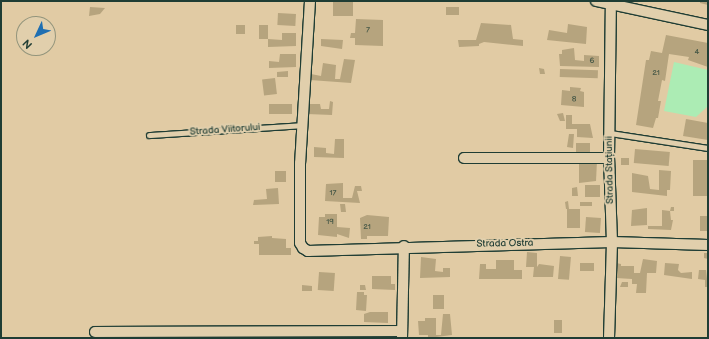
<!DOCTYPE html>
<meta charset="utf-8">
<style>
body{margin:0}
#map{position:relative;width:709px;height:339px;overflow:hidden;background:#e1cba4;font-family:"Balsamiq Sans",sans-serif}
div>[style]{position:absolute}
.green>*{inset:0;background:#acecb4}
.building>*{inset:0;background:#b6a47e;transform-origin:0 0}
.roads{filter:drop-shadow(1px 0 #1f3d34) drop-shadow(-1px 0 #1f3d34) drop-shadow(0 1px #1f3d34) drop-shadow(0 -1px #1f3d34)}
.service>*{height:5px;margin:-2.5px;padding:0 2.5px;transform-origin:2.5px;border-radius:2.5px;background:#e1cfac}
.minor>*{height:10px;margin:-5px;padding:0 5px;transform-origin:5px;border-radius:5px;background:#e1cfac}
span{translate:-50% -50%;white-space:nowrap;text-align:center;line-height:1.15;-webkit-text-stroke:4px #e1cfac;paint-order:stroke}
.number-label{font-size:8px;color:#455746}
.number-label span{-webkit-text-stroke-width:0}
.street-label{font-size:10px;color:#1f3d34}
.frame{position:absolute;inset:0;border:2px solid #1f3d34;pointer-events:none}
.north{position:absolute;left:16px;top:16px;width:40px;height:40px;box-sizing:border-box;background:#e1cfac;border:1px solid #93957c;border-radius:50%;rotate:226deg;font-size:11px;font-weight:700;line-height:16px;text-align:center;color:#1f3d34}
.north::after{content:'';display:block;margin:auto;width:14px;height:18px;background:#1f6fb2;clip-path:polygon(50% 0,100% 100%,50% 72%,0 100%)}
</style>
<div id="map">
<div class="green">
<div style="clip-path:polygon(674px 62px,708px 70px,708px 106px,696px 117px,664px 111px)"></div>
</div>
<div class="building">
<div style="left:333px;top:1px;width:20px;height:15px"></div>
<div style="clip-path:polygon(700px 1px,708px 1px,708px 5px,700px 3px)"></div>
<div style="clip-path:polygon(90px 7px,105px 8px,100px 14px,89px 16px)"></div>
<div style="left:446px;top:7px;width:13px;height:8px"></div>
<div style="left:278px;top:13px;width:18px;height:12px;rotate:3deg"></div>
<div style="clip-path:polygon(356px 19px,383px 20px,383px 46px,355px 45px,355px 38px,350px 38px,351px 33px,355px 33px)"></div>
<div style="clip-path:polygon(481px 23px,511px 25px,513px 39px,523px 40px,523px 46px,484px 42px,479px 44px,479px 46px,459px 47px,458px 40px,476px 40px)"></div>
<div style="clip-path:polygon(568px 24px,587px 27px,586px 44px,547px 40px,549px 30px,567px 33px)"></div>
<div style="left:236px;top:25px;width:9px;height:9px"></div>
<div style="left:268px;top:25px;width:14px;height:9px;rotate:90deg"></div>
<div style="clip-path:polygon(282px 33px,296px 33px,296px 46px,268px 47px,268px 39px,282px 40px)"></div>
<div style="clip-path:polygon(666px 35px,708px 43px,708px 67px,688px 60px,689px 57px,669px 54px,665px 81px,662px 80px,658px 101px,661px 101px,658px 118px,656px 118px,653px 128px,636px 125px,646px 60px,649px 60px,651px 51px,662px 53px)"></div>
<div style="clip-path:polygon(321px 39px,343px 40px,342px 49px,321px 46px)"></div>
<div style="clip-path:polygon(574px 48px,575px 60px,584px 61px,584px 55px,599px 56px,599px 67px,560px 66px,559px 54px,562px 54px,562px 50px)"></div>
<div style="clip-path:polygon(280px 54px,296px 54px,296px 67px,269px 68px,269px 61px,279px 62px)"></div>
<div style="clip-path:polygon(344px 59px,355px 60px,351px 83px,310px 80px,311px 74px,321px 76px,323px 63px,336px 65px,335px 79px,340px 79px)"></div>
<div style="clip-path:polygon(539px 68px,544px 69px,545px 74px,540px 74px)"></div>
<div style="left:560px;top:69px;width:38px;height:8px;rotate:2deg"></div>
<div style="clip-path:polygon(288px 71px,288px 77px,277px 77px,277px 72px)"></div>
<div style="left:275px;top:78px;width:16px;height:13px;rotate:83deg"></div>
<div style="clip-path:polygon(570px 87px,581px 88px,580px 91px,584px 92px,584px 107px,561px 105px,562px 90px,570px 91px)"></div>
<div style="clip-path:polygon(330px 101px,333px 102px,332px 115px,307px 114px,307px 104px,320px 104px,321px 109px,329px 109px)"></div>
<div style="left:269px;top:104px;width:23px;height:10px"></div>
<div style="clip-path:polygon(563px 113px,565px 121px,560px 121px,557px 114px)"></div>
<div style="clip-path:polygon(566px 115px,572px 115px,572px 124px,590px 124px,593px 138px,577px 137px,577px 129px,566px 129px)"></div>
<div style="clip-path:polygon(686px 119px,708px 123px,708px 140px,683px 136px)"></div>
<div style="clip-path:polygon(569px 134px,574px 134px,573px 148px,567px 147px)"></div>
<div style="clip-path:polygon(335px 139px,344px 139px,344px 158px,314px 157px,314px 147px,326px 148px,326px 153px,334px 154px)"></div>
<div style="left:576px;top:143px;width:14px;height:11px"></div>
<div style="left:635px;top:149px;width:35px;height:14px;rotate:5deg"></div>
<div style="left:621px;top:158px;width:8px;height:7px"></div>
<div style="left:693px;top:160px;width:15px;height:36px"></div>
<div style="clip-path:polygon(597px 161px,596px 181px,579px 183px,579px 162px)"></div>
<div style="clip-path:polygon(659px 170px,671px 171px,670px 190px,667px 190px,667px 196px,632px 192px,632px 173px,648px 176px,650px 189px,659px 190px)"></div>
<div style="left:275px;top:171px;width:11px;height:11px"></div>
<div style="clip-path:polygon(343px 183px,343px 198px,352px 198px,355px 186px,361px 186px,362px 191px,357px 191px,360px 203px,325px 201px,326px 184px)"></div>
<div style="left:585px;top:185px;width:15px;height:12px"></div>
<div style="clip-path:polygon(577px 187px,578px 196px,572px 196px,572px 188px)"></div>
<div style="clip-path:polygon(278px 188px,279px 204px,253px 205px,254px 200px,267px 199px,266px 189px)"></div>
<div style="clip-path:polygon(568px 201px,569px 209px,566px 209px,565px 202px)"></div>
<div style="left:592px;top:202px;width:4px;height:12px;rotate:90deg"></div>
<div style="clip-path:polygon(340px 204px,345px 204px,346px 212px,341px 212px)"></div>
<div style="clip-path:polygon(671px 207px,674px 207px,674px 211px,670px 211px)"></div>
<div style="clip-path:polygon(647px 208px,647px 225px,631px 226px,632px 210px)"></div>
<div style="left:580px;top:209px;width:19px;height:13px;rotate:90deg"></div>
<div style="clip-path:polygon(662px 210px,670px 211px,671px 220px,673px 220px,671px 230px,648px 229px,648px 226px,662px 226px)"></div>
<div style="clip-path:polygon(325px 214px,337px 214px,337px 227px,350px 228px,349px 238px,337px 234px,337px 237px,318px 235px,319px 217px,325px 217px)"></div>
<div style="clip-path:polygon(367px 215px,389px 217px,388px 236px,367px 236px,367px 239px,361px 239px,360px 218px)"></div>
<div style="left:700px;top:216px;width:8px;height:15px"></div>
<div style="left:586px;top:217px;width:15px;height:15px;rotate:4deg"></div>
<div style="clip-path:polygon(272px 236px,272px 238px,286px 239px,286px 248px,291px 248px,291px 255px,259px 255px,259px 244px,254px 244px,254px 241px,258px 241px,258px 237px)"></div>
<div style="clip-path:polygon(527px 252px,537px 253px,537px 267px,539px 264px,554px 266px,553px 277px,533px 277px,534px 267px,526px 267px)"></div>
<div style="clip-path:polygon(704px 253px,708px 253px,708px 259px,704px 258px)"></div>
<div style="left:560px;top:256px;width:11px;height:23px;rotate:5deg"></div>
<div style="clip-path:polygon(421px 257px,436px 259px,435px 271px,443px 272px,443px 268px,450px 268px,450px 277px,420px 278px)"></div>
<div style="clip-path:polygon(643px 259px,657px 261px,656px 273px,647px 273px,646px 293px,636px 293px,637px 284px,632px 284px,632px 279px,616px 278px,616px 263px,621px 264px,621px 266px,634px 266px,634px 273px,640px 273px)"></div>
<div style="clip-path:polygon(496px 260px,514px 260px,514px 270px,522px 270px,522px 279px,479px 279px,480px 264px,486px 264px,486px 269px,496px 269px)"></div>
<div style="left:594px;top:263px;width:8px;height:14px;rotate:90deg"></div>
<div style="clip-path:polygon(665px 263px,679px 264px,678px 270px,681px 273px,692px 272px,692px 279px,664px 275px)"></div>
<div style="clip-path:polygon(699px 270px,706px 270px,708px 287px,705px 287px,705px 280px,698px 279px)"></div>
<div style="left:319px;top:272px;width:16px;height:18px;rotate:4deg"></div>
<div style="clip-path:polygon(372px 276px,391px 276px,391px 284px,395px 284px,395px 290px,372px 289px)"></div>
<div style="clip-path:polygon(622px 282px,628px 282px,628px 287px,620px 287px)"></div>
<div style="clip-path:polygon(302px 285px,312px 286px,312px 291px,302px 291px)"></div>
<div style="clip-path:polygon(360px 285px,365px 285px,366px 290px,360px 290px)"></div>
<div style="clip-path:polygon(357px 292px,364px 292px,364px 295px,367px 295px,366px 311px,356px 310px)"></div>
<div style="left:433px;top:295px;width:11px;height:14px"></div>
<div style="clip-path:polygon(370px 312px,388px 312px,388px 323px,364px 322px,364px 314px)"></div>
<div style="clip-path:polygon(443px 314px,450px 314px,452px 335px,428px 338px,428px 335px,419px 335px,418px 321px,425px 321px,425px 318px,436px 318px,436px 335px,441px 335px)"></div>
<div style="left:554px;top:320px;width:8px;height:13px"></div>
</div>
<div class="roads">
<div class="service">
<div style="left:610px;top:133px;width:99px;rotate:8.7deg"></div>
<div style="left:149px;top:135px;width:153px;rotate:-3.7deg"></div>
</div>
<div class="minor">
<div style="left:310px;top:1px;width:162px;rotate:93.5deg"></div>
<div style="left:300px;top:163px;width:80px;rotate:90deg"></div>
<div style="left:300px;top:243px;width:6px;rotate:59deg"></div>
<div style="left:303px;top:248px;width:6px;rotate:31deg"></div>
<div style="left:308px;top:251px;width:304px;rotate:-1.7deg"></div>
<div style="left:612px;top:242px;width:96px;rotate:1.8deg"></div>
<div style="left:596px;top:1px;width:115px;rotate:12.1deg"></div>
<div style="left:464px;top:158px;width:145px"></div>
<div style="left:95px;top:332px;width:307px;rotate:-0.2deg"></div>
<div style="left:402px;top:338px;width:92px;rotate:-88.8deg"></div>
<div style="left:609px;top:338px;width:96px;rotate:-88.2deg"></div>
<div style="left:612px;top:242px;width:84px;rotate:-92deg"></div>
<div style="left:609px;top:158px;width:157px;rotate:-89.3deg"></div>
</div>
</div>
<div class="number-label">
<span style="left:368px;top:30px">7</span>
<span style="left:697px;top:52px">4</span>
<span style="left:592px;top:61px">6</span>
<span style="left:656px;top:73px">21</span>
<span style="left:574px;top:99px">8</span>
<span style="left:333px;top:193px">17</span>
<span style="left:330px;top:222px">19</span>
<span style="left:367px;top:227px">21</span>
</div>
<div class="street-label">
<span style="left:225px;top:130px;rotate:-4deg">Strada Viitorului</span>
<span style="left:610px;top:170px;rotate:-91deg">Strada Stațiunii</span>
<span style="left:505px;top:244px;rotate:-1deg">Strada Ostra</span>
</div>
<div class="frame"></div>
<div class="north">N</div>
</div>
